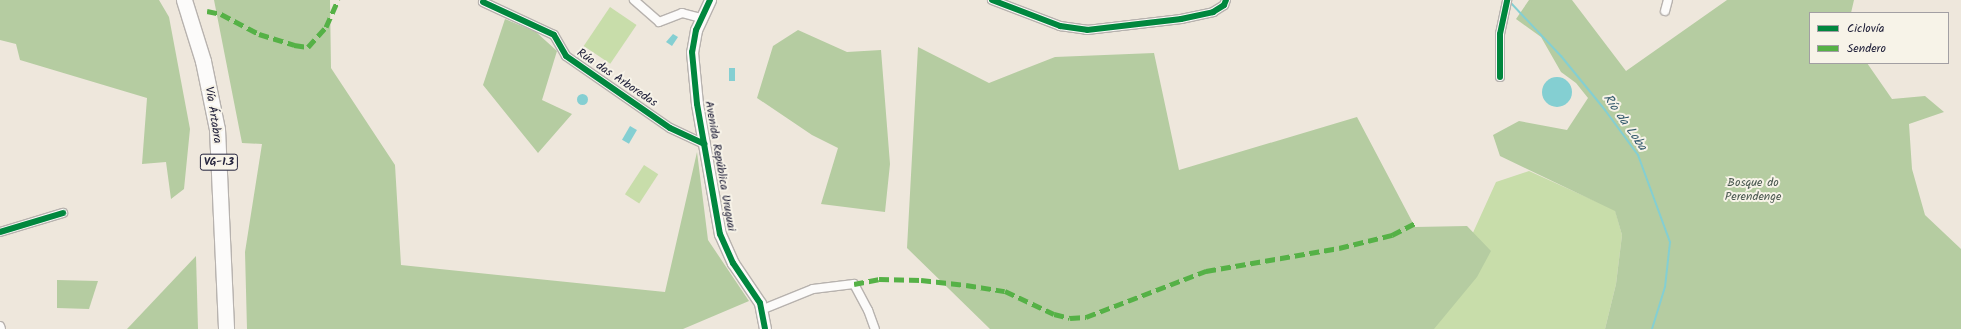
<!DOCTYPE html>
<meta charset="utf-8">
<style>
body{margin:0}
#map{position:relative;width:1961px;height:329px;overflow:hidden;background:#eee7dc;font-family:Kalam,sans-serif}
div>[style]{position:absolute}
.green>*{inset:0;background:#c8ddaa;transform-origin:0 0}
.forest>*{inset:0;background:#b5cca1}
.water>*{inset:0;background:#84cfd2;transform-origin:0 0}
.round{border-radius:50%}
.stream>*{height:2px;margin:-1px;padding:0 1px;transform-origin:1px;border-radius:1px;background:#84cfd2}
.roads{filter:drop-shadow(1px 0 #b7b2ae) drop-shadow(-1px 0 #b7b2ae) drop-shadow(0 1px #b7b2ae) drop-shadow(0 -1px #b7b2ae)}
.street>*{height:8px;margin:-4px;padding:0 4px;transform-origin:4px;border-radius:4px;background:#fcfbfa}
.secondary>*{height:11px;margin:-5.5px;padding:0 5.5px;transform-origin:5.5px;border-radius:5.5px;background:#fcfbfa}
.highway>*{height:15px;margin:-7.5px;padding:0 7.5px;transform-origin:7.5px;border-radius:7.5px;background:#fcfbfa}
.quiet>*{height:5px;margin-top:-2.5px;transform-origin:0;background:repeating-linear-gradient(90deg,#55b146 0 10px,transparent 0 15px)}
.cycleway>*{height:6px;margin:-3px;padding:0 3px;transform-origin:3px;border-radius:3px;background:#00873e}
span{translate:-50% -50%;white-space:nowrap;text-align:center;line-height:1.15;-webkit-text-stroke:4px #f7f3e8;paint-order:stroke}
.shield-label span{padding:1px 3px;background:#f7f3e8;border:1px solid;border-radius:3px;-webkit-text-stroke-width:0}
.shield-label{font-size:11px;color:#22223b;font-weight:700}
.street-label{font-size:12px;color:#22223b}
.park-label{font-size:12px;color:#4a5850}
.water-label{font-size:13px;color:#355b6e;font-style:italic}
.legend{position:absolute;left:1809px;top:12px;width:140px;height:52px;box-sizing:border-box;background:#f7f3e8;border:1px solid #a29fa3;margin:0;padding:5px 7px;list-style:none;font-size:12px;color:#22223b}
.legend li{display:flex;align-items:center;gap:8px;height:20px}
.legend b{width:20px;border:1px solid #a29fa3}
</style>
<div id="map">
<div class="green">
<div style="left:610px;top:7px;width:32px;height:47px;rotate:34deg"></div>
<div style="left:644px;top:165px;width:17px;height:35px;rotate:33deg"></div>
<div style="clip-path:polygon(1529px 171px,1615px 210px,1622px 235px,1616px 284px,1605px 329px,1403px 329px,1456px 270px,1496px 182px)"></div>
</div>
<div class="forest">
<div style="clip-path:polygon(0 0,159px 0,169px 17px,190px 129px,184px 189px,171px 199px,166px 162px,142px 164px,147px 98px,20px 60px,16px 44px,0 40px)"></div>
<div style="clip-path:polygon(214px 0,330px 0,331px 68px,395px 165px,401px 265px,665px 292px,697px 152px,708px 240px,749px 301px,683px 329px,247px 329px,245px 252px,262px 144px,242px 143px)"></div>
<div style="clip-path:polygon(1529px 0,1572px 0,1626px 71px,1727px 0,1854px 0,1851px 13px,1810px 13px,1810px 63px,1867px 63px,1892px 99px,1925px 96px,1944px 112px,1909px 124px,1912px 169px,1925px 215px,1961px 249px,1961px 329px,1605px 329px,1616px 284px,1622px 235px,1615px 211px,1500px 156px,1493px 135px,1519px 121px,1567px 130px,1588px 98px,1576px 83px,1561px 72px,1541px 37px,1516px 19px)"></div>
<div style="clip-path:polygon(505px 19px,536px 32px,557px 51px,542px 100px,572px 114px,538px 153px,483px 85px)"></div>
<div style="clip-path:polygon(798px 30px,847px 52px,881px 50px,890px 164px,885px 212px,821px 204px,838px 148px,812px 135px,757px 98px,773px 46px)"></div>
<div style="clip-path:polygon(918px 47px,989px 83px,1055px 57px,1154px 53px,1179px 170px,1357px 117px,1415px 227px,1467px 226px,1491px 251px,1477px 277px,1434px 329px,990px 329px,907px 248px)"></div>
<div style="clip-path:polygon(196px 256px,198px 329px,127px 329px)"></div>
<div style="clip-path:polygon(57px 280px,98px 281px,89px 309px,57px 308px)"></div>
</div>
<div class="water">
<div style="clip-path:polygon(673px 34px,678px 37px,672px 46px,666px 42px)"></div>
<div style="left:729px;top:68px;width:6px;height:13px"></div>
<div class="round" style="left:1542px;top:77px;width:30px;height:30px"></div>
<div class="round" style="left:576.5px;top:93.5px;width:11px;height:11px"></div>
<div style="left:630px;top:126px;width:8px;height:16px;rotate:30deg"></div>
</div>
<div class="stream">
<div style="left:1509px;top:1px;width:76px;rotate:46.6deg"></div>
<div style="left:1561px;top:56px;width:70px;rotate:50.8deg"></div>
<div style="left:1605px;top:110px;width:56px;rotate:53.7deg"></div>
<div style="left:1638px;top:155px;width:93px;rotate:69.8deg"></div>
<div style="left:1670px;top:242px;width:45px;rotate:96.3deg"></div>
<div style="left:1665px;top:287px;width:44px;rotate:107.2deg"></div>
</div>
<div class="roads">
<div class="street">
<div style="left:634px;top:0;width:33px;rotate:41deg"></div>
<div style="left:659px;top:22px;width:25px;rotate:-21deg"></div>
<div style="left:682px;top:13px;width:20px;rotate:15deg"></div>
<div style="left:992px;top:0;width:73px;rotate:20.9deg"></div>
<div style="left:1060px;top:26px;width:27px;rotate:8deg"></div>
<div style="left:1087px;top:30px;width:95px;rotate:-6.7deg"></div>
<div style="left:1181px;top:19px;width:33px;rotate:-12deg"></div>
<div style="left:1213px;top:12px;width:13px;rotate:-32deg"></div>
<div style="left:1224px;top:5px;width:5px;rotate:-68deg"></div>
<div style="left:483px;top:2px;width:78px;rotate:24.9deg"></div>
<div style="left:554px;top:35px;width:24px;rotate:60deg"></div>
<div style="left:566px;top:56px;width:126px;rotate:34.7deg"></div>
<div style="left:670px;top:128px;width:38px;rotate:25deg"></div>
<div style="left:1665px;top:11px;width:11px;rotate:-75deg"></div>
<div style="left:1500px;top:77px;width:43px;rotate:-90deg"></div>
<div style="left:1500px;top:34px;width:35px;rotate:-78deg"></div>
<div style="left:0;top:232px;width:66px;rotate:-16.8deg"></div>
<div style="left:761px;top:310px;width:56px;rotate:-22deg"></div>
<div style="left:813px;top:289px;width:41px;rotate:-7deg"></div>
<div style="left:854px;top:284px;width:30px;rotate:62deg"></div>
<div style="left:868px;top:310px;width:20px;rotate:70deg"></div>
<div style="left:0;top:326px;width:3px;rotate:72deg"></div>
</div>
<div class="secondary">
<div style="left:710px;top:0;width:33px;rotate:115deg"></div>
<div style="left:696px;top:30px;width:22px;rotate:100deg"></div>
<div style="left:692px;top:52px;width:52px;rotate:84.5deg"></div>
<div style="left:697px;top:104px;width:132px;rotate:80deg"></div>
<div style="left:720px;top:234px;width:32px;rotate:66deg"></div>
<div style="left:733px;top:263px;width:48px;rotate:56deg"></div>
<div style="left:760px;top:303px;width:26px;rotate:79deg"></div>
</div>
<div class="highway">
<div style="left:184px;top:0;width:64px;rotate:72.7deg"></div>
<div style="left:203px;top:61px;width:69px;rotate:78.4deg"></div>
<div style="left:217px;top:129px;width:200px;rotate:87.4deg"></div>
</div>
</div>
<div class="quiet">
<div style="left:207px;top:11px;width:14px;rotate:12deg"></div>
<div style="left:221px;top:14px;width:43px;rotate:27.8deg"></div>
<div style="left:259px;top:34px;width:37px;rotate:17deg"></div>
<div style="left:294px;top:45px;width:14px;rotate:8deg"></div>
<div style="left:308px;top:47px;width:27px;rotate:-48deg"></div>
<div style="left:326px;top:27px;width:30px;rotate:-66deg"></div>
<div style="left:854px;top:284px;width:25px;rotate:-11deg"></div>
<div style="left:879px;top:279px;width:42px;rotate:1.4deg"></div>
<div style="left:921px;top:280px;width:45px;rotate:6.3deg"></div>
<div style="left:966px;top:285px;width:39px;rotate:9deg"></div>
<div style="left:1005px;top:291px;width:54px;rotate:25.1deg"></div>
<div style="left:1054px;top:314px;width:16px;rotate:14deg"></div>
<div style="left:1070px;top:318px;width:16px;rotate:-4deg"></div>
<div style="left:1086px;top:317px;width:129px;rotate:-21deg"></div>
<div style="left:1206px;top:271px;width:135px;rotate:-9.8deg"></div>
<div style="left:1339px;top:248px;width:55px;rotate:-13.8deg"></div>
<div style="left:1392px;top:235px;width:29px;rotate:-27deg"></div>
</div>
<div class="cycleway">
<div style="left:710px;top:0;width:33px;rotate:115deg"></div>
<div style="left:696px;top:30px;width:22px;rotate:100deg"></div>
<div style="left:692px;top:52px;width:52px;rotate:84.5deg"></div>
<div style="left:697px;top:104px;width:132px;rotate:80deg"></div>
<div style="left:720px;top:234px;width:32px;rotate:66deg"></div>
<div style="left:733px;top:263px;width:48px;rotate:56deg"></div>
<div style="left:760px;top:303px;width:26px;rotate:79deg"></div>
<div style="left:992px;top:0;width:73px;rotate:20.9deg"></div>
<div style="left:1060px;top:26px;width:27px;rotate:8deg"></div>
<div style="left:1087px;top:30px;width:95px;rotate:-6.7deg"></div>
<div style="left:1181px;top:19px;width:33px;rotate:-12deg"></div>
<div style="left:1213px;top:12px;width:13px;rotate:-32deg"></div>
<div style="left:1224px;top:5px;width:5px;rotate:-68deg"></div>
<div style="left:483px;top:2px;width:78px;rotate:24.9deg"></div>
<div style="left:554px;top:35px;width:24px;rotate:60deg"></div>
<div style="left:566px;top:56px;width:126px;rotate:34.7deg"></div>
<div style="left:670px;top:128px;width:38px;rotate:25deg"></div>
<div style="left:1500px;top:77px;width:43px;rotate:-90deg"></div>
<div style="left:1500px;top:34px;width:35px;rotate:-78deg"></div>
<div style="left:0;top:232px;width:66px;rotate:-16.8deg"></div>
</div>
<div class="shield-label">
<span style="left:219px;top:162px">VG-1.3</span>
</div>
<div class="street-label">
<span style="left:617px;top:78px;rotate:34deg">Rúa das Arboredas</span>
<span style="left:213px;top:115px;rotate:81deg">Vía Ártabra</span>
<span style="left:720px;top:166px;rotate:80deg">Avenida República Uruguai</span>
</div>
<div class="park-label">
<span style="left:1753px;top:190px">Bosque do<br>Perendenge</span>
</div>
<div class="water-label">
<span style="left:1624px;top:123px;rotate:55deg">Río da Loba</span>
</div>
<ul class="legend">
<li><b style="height:5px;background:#00873e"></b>Ciclovía</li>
<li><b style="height:5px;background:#55b146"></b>Sendero</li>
</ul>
</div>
